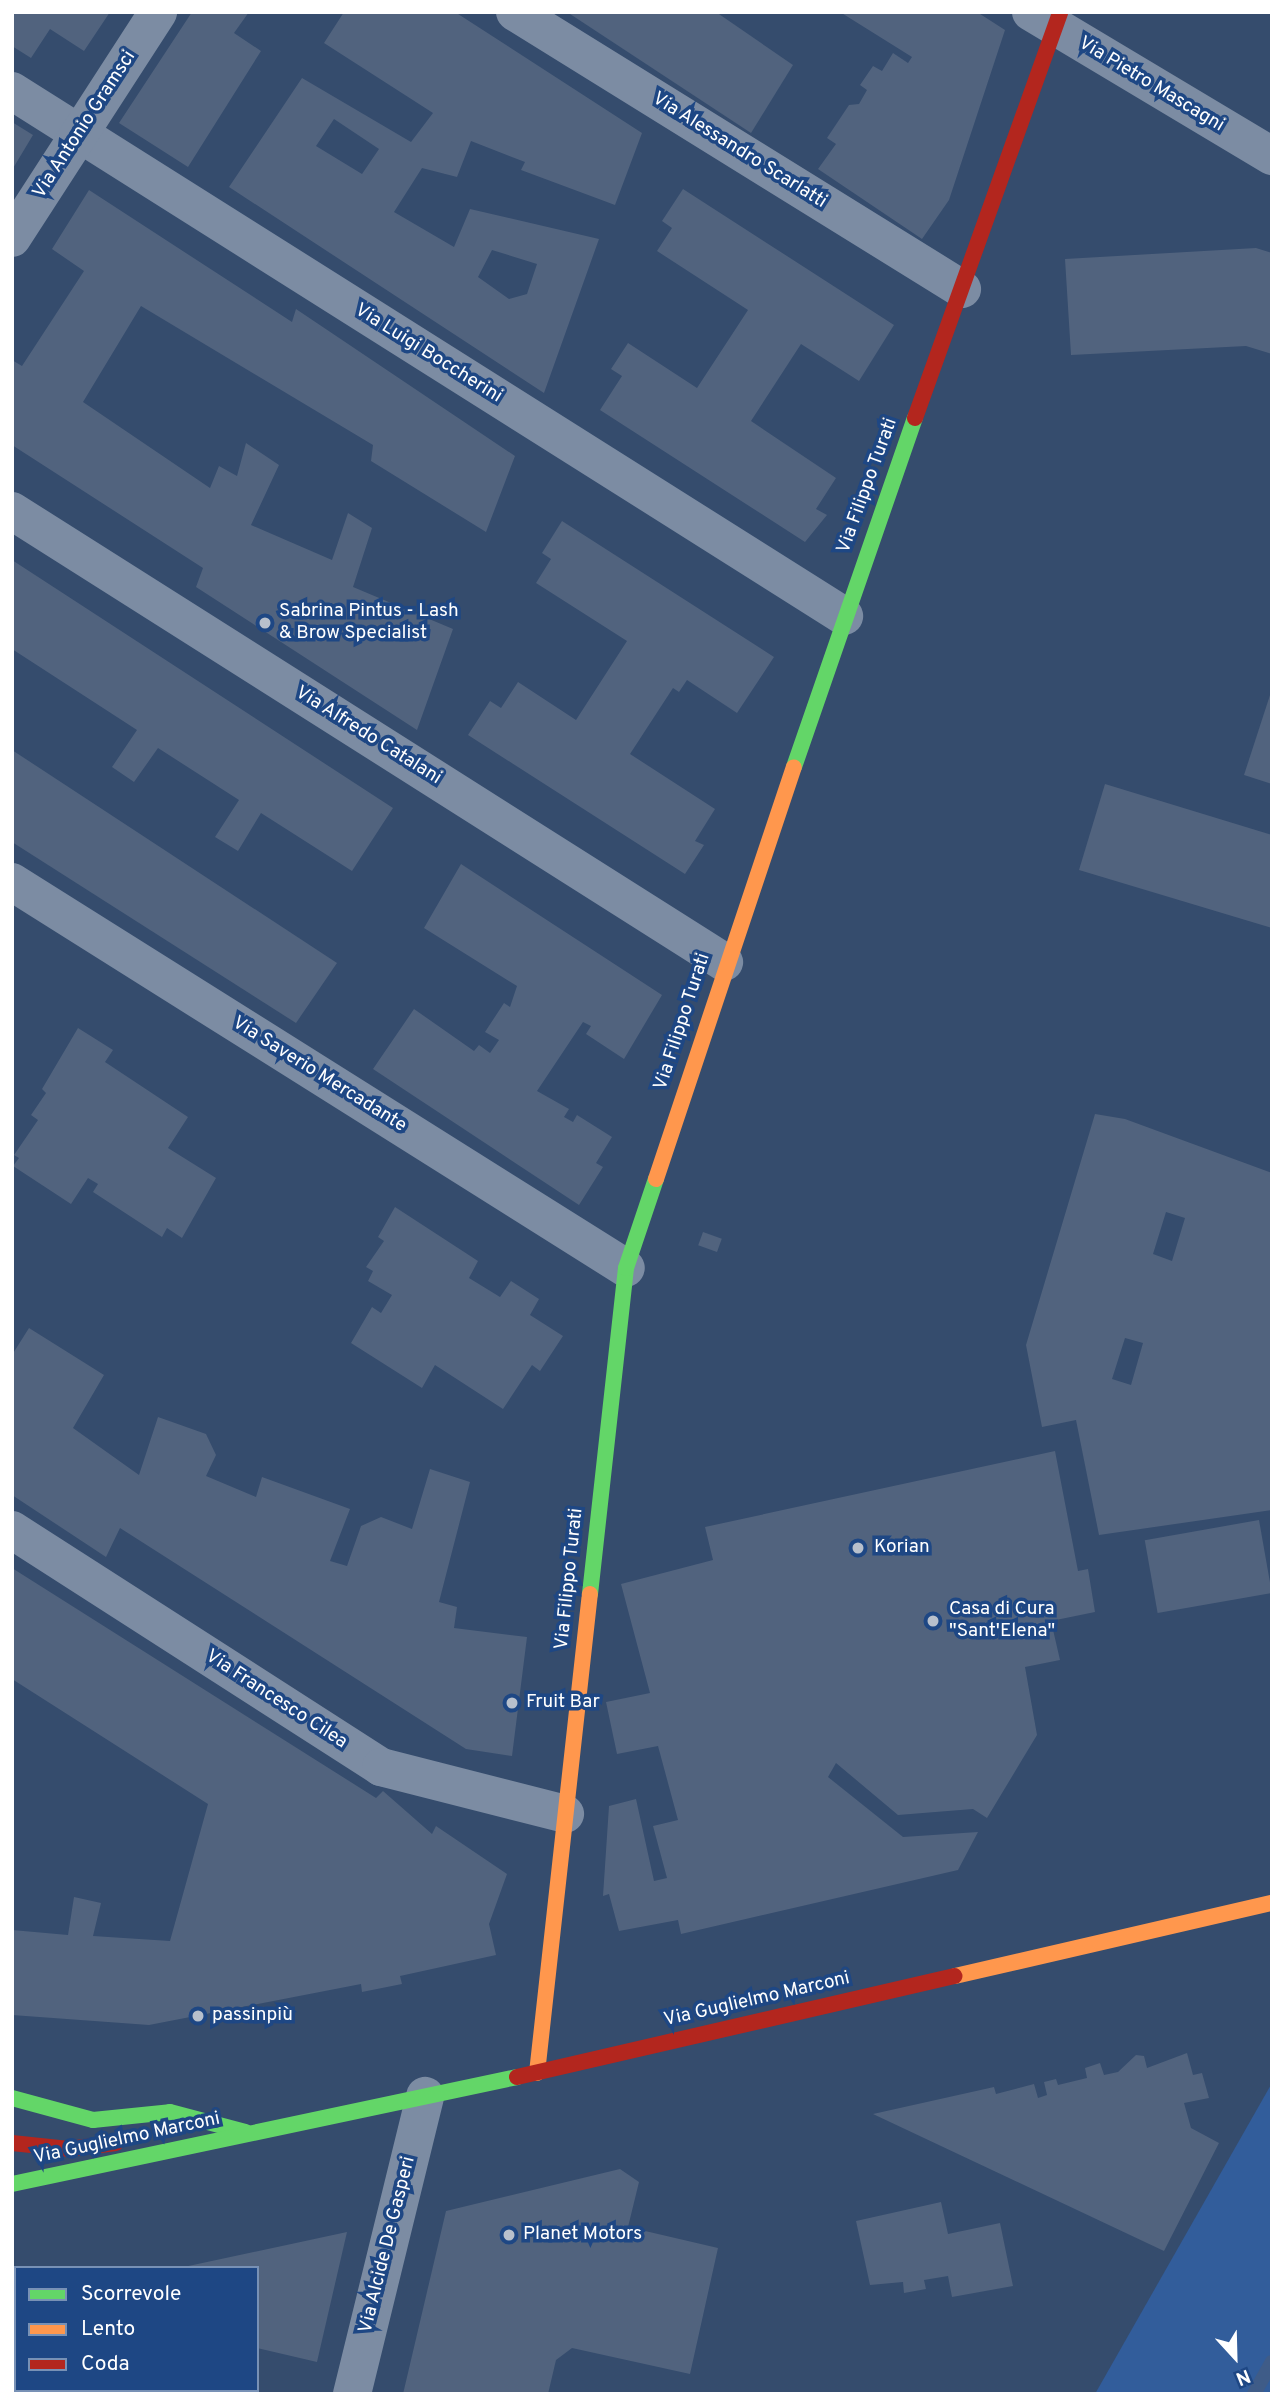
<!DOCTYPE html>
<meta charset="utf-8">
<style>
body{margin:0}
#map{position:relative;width:1284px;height:2406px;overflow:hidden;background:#354c6d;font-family:Overpass,sans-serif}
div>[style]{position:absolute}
.green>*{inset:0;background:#325d9b}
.stream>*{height:14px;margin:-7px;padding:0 7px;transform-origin:7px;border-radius:7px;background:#3f5c88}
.building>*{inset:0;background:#51637e;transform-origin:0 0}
.street>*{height:38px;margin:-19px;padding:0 19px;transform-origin:19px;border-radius:19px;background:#7c8ca3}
.fast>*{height:16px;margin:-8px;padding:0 8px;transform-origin:8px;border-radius:8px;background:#63d668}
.slow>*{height:16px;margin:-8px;padding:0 8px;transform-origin:8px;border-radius:8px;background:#ff974d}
.jam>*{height:16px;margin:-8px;padding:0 8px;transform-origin:8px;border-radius:8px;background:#b3261e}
.dots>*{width:19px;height:19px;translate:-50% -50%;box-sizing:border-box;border:4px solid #1e4784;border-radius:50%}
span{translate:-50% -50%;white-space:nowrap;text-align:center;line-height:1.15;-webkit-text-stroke:7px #1e4784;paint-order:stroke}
.street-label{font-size:19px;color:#fff}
.poi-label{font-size:19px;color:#fff}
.left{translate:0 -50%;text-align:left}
.frame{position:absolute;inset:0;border:14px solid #fff;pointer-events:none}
.legend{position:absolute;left:14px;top:2266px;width:245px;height:126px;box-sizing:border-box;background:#1e4784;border:2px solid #7891b5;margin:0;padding:9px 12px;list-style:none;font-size:21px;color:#fff}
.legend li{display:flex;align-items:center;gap:14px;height:35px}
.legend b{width:35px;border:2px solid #7891b5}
.north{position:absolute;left:1200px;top:2322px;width:70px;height:70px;-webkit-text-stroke:5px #1e4784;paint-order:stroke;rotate:158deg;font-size:19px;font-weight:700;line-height:28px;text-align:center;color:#fff}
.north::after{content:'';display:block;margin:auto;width:24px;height:32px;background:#fff;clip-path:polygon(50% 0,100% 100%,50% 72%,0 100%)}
</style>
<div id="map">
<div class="green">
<div style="clip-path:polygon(1272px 2083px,1272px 2394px,1095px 2394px)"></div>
</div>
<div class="stream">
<div style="left:1254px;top:2394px;width:37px;rotate:-61deg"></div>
</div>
<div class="building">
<div style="clip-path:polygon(12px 12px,110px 12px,84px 51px,50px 29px,31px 58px,12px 46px)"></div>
<div style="clip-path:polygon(192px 12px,249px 12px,234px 33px,261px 51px,188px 167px,119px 123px)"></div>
<div style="clip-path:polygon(evenodd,344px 12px,455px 12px,642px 133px,615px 205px,521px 170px,525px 162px,471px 141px,457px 177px,422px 168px,394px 212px,454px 247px,470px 209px,599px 239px,544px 393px,229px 187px,302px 78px,411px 142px,433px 113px,324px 43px,344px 12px,334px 119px,379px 149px,362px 174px,316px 146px,334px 119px,344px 12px,492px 250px,537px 264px,527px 294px,509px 299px,478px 277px,492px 250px)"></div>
<div style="clip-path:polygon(567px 12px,716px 12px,793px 65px,751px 133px)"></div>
<div style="clip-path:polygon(840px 12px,977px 12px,1005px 30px,949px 200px,922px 239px,818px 169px,836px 144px,827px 138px,849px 105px,859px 104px,867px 90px,860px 85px,873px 66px,882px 71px,893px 53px,908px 63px,912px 57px)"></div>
<div style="clip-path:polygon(12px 122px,33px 135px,12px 170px)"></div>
<div style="clip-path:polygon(683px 189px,894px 325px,859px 381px,801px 344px,751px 421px,836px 478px,816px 509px,827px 515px,805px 542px,600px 410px,622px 376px,611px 369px,628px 343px,697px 388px,748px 310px,657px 251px,672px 228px,662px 221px)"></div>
<div style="clip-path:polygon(89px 190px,292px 322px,296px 309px,515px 456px,486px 532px,371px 461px,373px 445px,141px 306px,83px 402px,210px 488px,219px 466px,237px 476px,246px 443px,279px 465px,251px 525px,332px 560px,348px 513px,372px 528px,353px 587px,453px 629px,417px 730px,196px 587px,203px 568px,12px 445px,12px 360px,22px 366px,84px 271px,52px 249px)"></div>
<div style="clip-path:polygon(1256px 248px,1272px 253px,1272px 354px,1246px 346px,1071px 355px,1065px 259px)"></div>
<div style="clip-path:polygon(562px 521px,774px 657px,737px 713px,687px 680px,679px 692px,673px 688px,630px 754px,715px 809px,695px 841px,704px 845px,685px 874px,468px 735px,490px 701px,501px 708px,518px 682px,576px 720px,627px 641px,536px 583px,551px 559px,542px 553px)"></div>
<div style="clip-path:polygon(12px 560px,393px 808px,352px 871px,261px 813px,238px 851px,215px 837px,239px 800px,158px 748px,134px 782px,112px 767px,137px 730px,12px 649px)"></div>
<div style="clip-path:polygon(1271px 692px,1272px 693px,1272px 784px,1244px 775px)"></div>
<div style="clip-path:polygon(12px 750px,337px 963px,296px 1023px,12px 842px)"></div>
<div style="clip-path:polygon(1105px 784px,1272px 835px,1272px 928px,1079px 870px)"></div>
<div style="clip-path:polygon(461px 864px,662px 995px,624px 1059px,586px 1034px,591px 1026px,583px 1022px,537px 1091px,569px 1109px,564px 1117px,573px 1122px,577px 1115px,612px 1137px,596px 1163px,603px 1167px,579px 1205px,373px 1069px,414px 1009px,474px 1051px,479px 1045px,490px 1053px,499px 1040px,485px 1032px,504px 1003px,510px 1007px,517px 986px,424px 928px)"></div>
<div style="clip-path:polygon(78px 1028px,113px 1050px,105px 1062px,188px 1117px,168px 1148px,216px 1178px,182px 1238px,167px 1228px,162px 1237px,93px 1192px,98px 1184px,88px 1178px,71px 1204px,13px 1166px,19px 1158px,14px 1155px,38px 1120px,31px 1115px,46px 1093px,42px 1089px)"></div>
<div style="clip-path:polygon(evenodd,1095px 1114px,1125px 1119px,1272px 1173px,1272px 1510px,1099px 1535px,1076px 1420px,1042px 1427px,1026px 1345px,1095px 1114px,1166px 1212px,1185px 1218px,1172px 1261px,1153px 1254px,1166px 1212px,1095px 1114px,1125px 1338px,1143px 1343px,1131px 1385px,1112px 1379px,1125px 1338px)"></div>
<div style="clip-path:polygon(395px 1207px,478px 1261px,469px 1278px,500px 1297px,511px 1281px,539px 1299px,530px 1315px,563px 1336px,540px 1371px,532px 1365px,503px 1409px,435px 1365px,422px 1388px,351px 1343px,372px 1307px,381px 1313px,392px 1295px,368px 1281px,373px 1271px,366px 1267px,384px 1241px,378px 1237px)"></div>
<div style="left:703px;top:1232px;width:20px;height:14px;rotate:20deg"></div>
<div style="clip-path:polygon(29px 1328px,104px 1375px,73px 1428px,139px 1475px,158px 1417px,206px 1434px,216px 1455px,206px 1476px,256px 1497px,262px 1477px,350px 1509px,330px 1561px,347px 1566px,361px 1526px,381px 1517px,412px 1529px,430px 1469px,470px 1482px,439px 1602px,457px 1607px,454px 1628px,527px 1637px,512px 1756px,466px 1749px,120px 1528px,106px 1557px,12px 1495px,12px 1355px)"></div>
<div style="clip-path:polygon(1055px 1451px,1078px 1571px,1088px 1569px,1095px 1612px,1051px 1621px,1060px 1660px,1025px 1667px,1037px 1735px,987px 1818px,973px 1809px,898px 1815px,836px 1763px,828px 1777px,903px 1837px,978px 1832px,958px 1870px,681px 1934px,678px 1920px,619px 1931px,609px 1894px,603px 1896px,609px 1806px,636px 1799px,654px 1881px,667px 1878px,653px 1826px,678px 1820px,658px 1746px,617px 1754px,606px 1702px,650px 1693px,621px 1584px,713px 1560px,705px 1527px)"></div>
<div style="left:1259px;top:1520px;width:74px;height:116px;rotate:80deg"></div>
<div style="clip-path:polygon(12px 1568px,376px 1798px,383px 1791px,432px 1834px,436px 1826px,507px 1874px,489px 1924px,496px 1955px,400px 1976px,402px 1984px,362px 1992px,361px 1984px,149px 2025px,12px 2015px,12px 1930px,68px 1935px,74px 1897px,101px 1903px,93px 1936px,170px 1941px,208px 1804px,12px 1679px)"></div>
<div style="clip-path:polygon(1187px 2053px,1193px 2075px,1202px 2073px,1209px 2098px,1184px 2103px,1191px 2128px,1219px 2143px,1164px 2251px,873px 2114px,994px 2087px,996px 2094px,1034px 2084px,1038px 2098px,1047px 2095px,1044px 2082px,1056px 2079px,1058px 2085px,1087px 2078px,1085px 2068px,1100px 2063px,1104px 2075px,1118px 2072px,1136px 2055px,1144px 2056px,1147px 2068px)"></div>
<div style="clip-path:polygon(620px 2169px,639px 2182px,628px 2227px,718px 2248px,690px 2374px,572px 2348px,556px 2360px,548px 2394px,403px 2394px,446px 2211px)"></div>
<div style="clip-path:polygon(941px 2202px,948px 2234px,1000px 2223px,1013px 2286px,952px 2297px,948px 2276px,924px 2280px,926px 2289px,904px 2293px,903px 2282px,870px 2285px,856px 2221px)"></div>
<div style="clip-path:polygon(347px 2232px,317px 2362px,257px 2348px,257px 2268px,179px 2268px)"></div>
<div style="clip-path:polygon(12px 2300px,16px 2390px,171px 2394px,12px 2394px)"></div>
</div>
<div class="street">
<div style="left:515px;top:12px;width:526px;rotate:31.79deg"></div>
<div style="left:1031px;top:12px;width:281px;rotate:30.9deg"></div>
<div style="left:12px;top:91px;width:984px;rotate:32.25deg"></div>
<div style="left:12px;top:238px;width:269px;rotate:-57.1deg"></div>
<div style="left:12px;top:511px;width:843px;rotate:32.35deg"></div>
<div style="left:12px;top:882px;width:725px;rotate:32.16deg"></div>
<div style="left:12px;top:1530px;width:439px;rotate:32.7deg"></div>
<div style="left:381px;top:1767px;width:190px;rotate:14.3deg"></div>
<div style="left:352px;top:2394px;width:307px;rotate:-76.2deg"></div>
</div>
<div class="fast">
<div style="left:794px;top:767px;width:369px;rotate:-70.9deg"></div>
<div style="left:590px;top:1594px;width:328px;rotate:-83.7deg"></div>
<div style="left:626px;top:1268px;width:94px;rotate:-71.4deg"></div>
<div style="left:12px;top:2098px;width:84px;rotate:15.2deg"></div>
<div style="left:93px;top:2120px;width:77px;rotate:-5.9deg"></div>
<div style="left:170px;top:2112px;width:78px;rotate:14.9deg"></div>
<div style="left:12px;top:2184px;width:516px;rotate:-11.96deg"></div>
</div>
<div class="slow">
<div style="left:656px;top:1179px;width:434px;rotate:-71.5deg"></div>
<div style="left:955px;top:1976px;width:325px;rotate:-13deg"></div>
<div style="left:537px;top:2073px;width:482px;rotate:-83.7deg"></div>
</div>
<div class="jam">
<div style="left:915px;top:418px;width:431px;rotate:-70.3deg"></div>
<div style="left:517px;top:2077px;width:449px;rotate:-13deg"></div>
<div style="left:12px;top:2143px;width:57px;rotate:6deg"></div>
<div style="left:69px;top:2149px;width:47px;rotate:-7.3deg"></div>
</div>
<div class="dots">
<div style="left:265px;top:623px;background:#b8c0cc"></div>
<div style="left:858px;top:1548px;background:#b8c0cc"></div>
<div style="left:933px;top:1621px;background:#b8c0cc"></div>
<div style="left:512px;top:1703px;background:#b8c0cc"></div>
<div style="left:198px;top:2016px;background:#b8c0cc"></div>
<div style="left:509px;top:2235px;background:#b8c0cc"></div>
</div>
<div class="street-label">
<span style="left:1151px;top:85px;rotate:31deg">Via Pietro Mascagni</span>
<span style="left:85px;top:125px;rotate:-57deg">Via Antonio Gramsci</span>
<span style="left:739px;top:151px;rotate:32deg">Via Alessandro Scarlatti</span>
<span style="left:428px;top:354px;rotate:32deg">Via Luigi Boccherini</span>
<span style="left:868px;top:486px;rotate:-70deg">Via Filippo Turati</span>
<span style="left:368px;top:736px;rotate:32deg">Via Alfredo Catalani</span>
<span style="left:683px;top:1022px;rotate:-72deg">Via Filippo Turati</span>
<span style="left:319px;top:1075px;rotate:32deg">Via Saverio Mercadante</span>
<span style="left:570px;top:1579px;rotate:-84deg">Via Filippo Turati</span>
<span style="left:276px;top:1700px;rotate:33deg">Via Francesco Cilea</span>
<span style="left:757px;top:2000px;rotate:-13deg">Via Guglielmo Marconi</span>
<span style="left:127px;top:2139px;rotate:-12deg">Via Guglielmo Marconi</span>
<span style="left:388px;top:2245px;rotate:-76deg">Via Alcide De Gasperi</span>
</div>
<div class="poi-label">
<span class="left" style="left:279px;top:623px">Sabrina Pintus - Lash<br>&amp; Brow Specialist</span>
<span class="left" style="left:874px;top:1548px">Korian</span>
<span class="left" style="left:949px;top:1621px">Casa di Cura<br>"Sant'Elena"</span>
<span class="left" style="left:526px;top:1703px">Fruit Bar</span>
<span class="left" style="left:212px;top:2016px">passinpiù</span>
<span class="left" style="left:523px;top:2235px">Planet Motors</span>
</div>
<div class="frame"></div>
<ul class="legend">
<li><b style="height:9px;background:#63d668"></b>Scorrevole</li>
<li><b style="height:9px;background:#ff974d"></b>Lento</li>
<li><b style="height:9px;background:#b3261e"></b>Coda</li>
</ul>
<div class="north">N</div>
</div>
